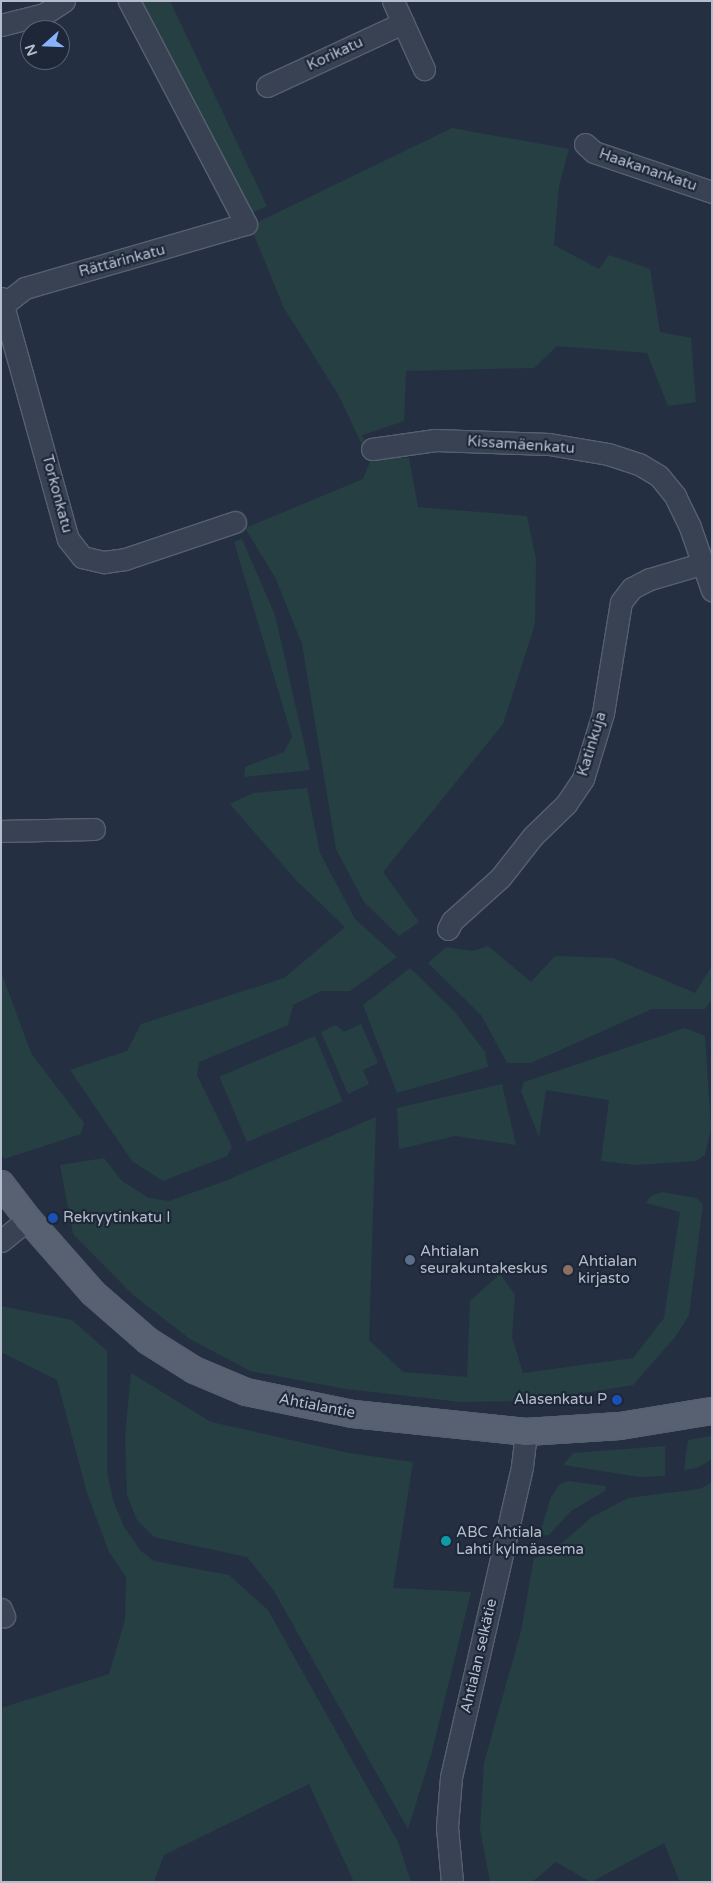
<!DOCTYPE html>
<meta charset="utf-8">
<style>
body{margin:0}
#map{position:relative;width:713px;height:1883px;overflow:hidden;background:#243042;font-family:"Varela Round",sans-serif}
div>[style]{position:absolute}
.green>*{inset:0;background:#263f43;transform-origin:0 0}
.roads{filter:drop-shadow(1px 0 #56606f) drop-shadow(-1px 0 #56606f) drop-shadow(0 1px #56606f) drop-shadow(0 -1px #56606f)}
.minor>*{height:21px;margin:-10.5px;padding:0 10.5px;transform-origin:10.5px;border-radius:10.5px;background:#394252}
.major>*{height:26px;margin:-13px;padding:0 13px;transform-origin:13px;border-radius:13px;background:#576172}
.dots>*{width:14px;height:14px;translate:-50% -50%;box-sizing:border-box;border:2px solid #1d2737;border-radius:50%}
span{translate:-50% -50%;white-space:nowrap;text-align:center;line-height:1.15;-webkit-text-stroke:4.5px #1d2737;paint-order:stroke}
.street-label{font-size:15px;color:#b5bdcc}
.poi-label{font-size:15px;color:#b5bdcc}
.left{translate:0 -50%;text-align:left}
.right{translate:-100% -50%;text-align:right}
.frame{position:absolute;inset:0;border:2px solid #b5bdcc;pointer-events:none}
.north{position:absolute;left:20px;top:20px;width:50px;height:50px;box-sizing:border-box;background:#1d2737;border:1px solid #5a6373;border-radius:50%;rotate:250deg;font-size:14px;font-weight:700;line-height:20px;text-align:center;color:#b5bdcc}
.north::after{content:'';display:block;margin:auto;width:18px;height:22px;background:#88b2fe;clip-path:polygon(50% 0,100% 100%,50% 72%,0 100%)}
</style>
<div id="map">
<div class="green">
<div style="clip-path:polygon(136px 1px,170px 1px,267px 206px,248px 215px)"></div>
<div style="clip-path:polygon(452px 128px,569px 149px,559px 186px,554px 245px,599px 269px,609px 255px,650px 269px,660px 332px,691px 338px,696px 402px,668px 406px,647px 353px,557px 346px,534px 368px,406px 371px,404px 421px,362px 435px,372px 457px,409px 458px,418px 507px,527px 516px,536px 559px,535px 624px,503px 724px,383px 872px,419px 922px,399px 936px,364px 902px,336px 849px,302px 644px,276px 579px,245px 528px,363px 479px,370px 462px,339px 396px,284px 308px,254px 235px,256px 223px)"></div>
<div style="clip-path:polygon(242px 539px,275px 615px,310px 770px,244px 777px,245px 767px,284px 752px,292px 737px,234px 542px)"></div>
<div style="clip-path:polygon(307px 788px,320px 853px,355px 919px,397px 957px,350px 991px,321px 991px,293px 1005px,288px 1025px,199px 1062px,197px 1075px,232px 1147px,227px 1156px,163px 1181px,132px 1161px,70px 1070px,127px 1051px,141px 1024px,284px 978px,345px 927px,296px 880px,230px 804px,253px 793px)"></div>
<div style="clip-path:polygon(488px 946px,531px 982px,555px 956px,613px 958px,695px 993px,712px 966px,712px 999px,705px 1009px,652px 1009px,531px 1063px,507px 1063px,481px 1015px,428px 963px,446px 947px,473px 951px)"></div>
<div style="clip-path:polygon(410px 968px,454px 1011px,485px 1052px,488px 1067px,397px 1093px,363px 1005px)"></div>
<div style="clip-path:polygon(1px 972px,31px 1053px,84px 1123px,81px 1134px,4px 1159px,1px 1155px)"></div>
<div style="clip-path:polygon(361px 1024px,378px 1063px,363px 1070px,369px 1084px,348px 1094px,321px 1032px,336px 1025px,344px 1032px)"></div>
<div style="clip-path:polygon(685px 1028px,705px 1036px,711px 1129px,705px 1155px,696px 1161px,635px 1165px,601px 1161px,609px 1100px,546px 1090px,539px 1137px,521px 1091px,524px 1082px)"></div>
<div style="left:315px;top:1036px;width:71px;height:104px;rotate:67deg"></div>
<div style="clip-path:polygon(502px 1084px,516px 1145px,455px 1136px,399px 1149px,397px 1108px)"></div>
<div style="clip-path:polygon(376px 1117px,369px 1340px,403px 1372px,467px 1377px,470px 1301px,500px 1274px,515px 1295px,512px 1337px,523px 1373px,633px 1358px,664px 1318px,680px 1212px,646px 1203px,651px 1196px,662px 1192px,696px 1198px,703px 1204px,689px 1315px,676px 1336px,633px 1385px,535px 1401px,461px 1402px,346px 1389px,250px 1371px,190px 1339px,133px 1295px,73px 1234px,60px 1165px,104px 1158px,122px 1181px,149px 1198px,169px 1201px,225px 1181px)"></div>
<div style="clip-path:polygon(1px 1306px,72px 1320px,107px 1351px,107px 1471px,113px 1500px,124px 1527px,141px 1551px,154px 1561px,229px 1575px,268px 1610px,398px 1842px,411px 1882px,354px 1882px,309px 1784px,164px 1855px,154px 1882px,1px 1882px,1px 1708px,109px 1674px,125px 1620px,126px 1577px,109px 1552px,87px 1493px,57px 1380px,1px 1352px)"></div>
<div style="clip-path:polygon(131px 1373px,211px 1422px,349px 1453px,413px 1462px,393px 1588px,471px 1592px,431px 1755px,408px 1829px,274px 1591px,247px 1557px,154px 1537px,137px 1520px,127px 1495px,125px 1436px)"></div>
<div style="clip-path:polygon(712px 1436px,712px 1459px,697px 1468px,684px 1470px,688px 1440px)"></div>
<div style="clip-path:polygon(665px 1446px,665px 1476px,640px 1477px,563px 1465px,573px 1453px)"></div>
<div style="clip-path:polygon(568px 1481px,606px 1486px,605px 1491px,571px 1511px,549px 1535px,539px 1536px,551px 1497px,560px 1484px)"></div>
<div style="clip-path:polygon(712px 1482px,712px 1882px,680px 1882px,664px 1843px,591px 1882px,556px 1862px,532px 1882px,490px 1882px,480px 1829px,484px 1763px,521px 1631px,534px 1558px,549px 1554px,592px 1517px,628px 1498px,700px 1489px)"></div>
</div>
<div class="roads">
<div class="minor">
<div style="left:393px;top:1px;width:75px;rotate:65.5deg"></div>
<div style="left:1px;top:25px;width:44px;rotate:-14.3deg"></div>
<div style="left:44px;top:14px;width:24px;rotate:-33deg"></div>
<div style="left:267px;top:86px;width:150px;rotate:-24.9deg"></div>
<div style="left:585px;top:144px;width:12px;rotate:42deg"></div>
<div style="left:594px;top:152px;width:125px;rotate:18.7deg"></div>
<div style="left:1px;top:298px;width:250px;rotate:74.5deg"></div>
<div style="left:68px;top:539px;width:23px;rotate:52deg"></div>
<div style="left:82px;top:557px;width:23px;rotate:13deg"></div>
<div style="left:104px;top:562px;width:21px;rotate:-8deg"></div>
<div style="left:125px;top:559px;width:116px;rotate:-18.6deg"></div>
<div style="left:3px;top:305px;width:28px;rotate:-38deg"></div>
<div style="left:25px;top:288px;width:230px;rotate:-16.2deg"></div>
<div style="left:246px;top:224px;width:252px;rotate:-117.7deg"></div>
<div style="left:372px;top:449px;width:64px;rotate:-8.1deg"></div>
<div style="left:435px;top:440px;width:114px;rotate:2deg"></div>
<div style="left:549px;top:444px;width:60px;rotate:9.6deg"></div>
<div style="left:608px;top:454px;width:33px;rotate:18deg"></div>
<div style="left:639px;top:464px;width:23px;rotate:31deg"></div>
<div style="left:659px;top:476px;width:26px;rotate:51deg"></div>
<div style="left:675px;top:496px;width:34px;rotate:64deg"></div>
<div style="left:690px;top:527px;width:67px;rotate:70.8deg"></div>
<div style="left:1px;top:831px;width:93px;rotate:-1.2deg"></div>
<div style="left:448px;top:929px;width:9px;rotate:-63deg"></div>
<div style="left:452px;top:921px;width:64px;rotate:-41.9deg"></div>
<div style="left:500px;top:878px;width:53px;rotate:-51.8deg"></div>
<div style="left:533px;top:836px;width:46px;rotate:-44.1deg"></div>
<div style="left:566px;top:804px;width:30px;rotate:-56deg"></div>
<div style="left:583px;top:779px;width:69px;rotate:-73.1deg"></div>
<div style="left:603px;top:713px;width:112px;rotate:-80.8deg"></div>
<div style="left:621px;top:602px;width:18px;rotate:-52deg"></div>
<div style="left:632px;top:588px;width:20px;rotate:-27deg"></div>
<div style="left:650px;top:579px;width:56px;rotate:-16.5deg"></div>
<div style="left:1px;top:1241px;width:35px;rotate:-39deg"></div>
<div style="left:1px;top:1609px;width:8px;rotate:67deg"></div>
<div style="left:452px;top:1882px;width:55px;rotate:-95.2deg"></div>
<div style="left:447px;top:1827px;width:50px;rotate:-85.4deg"></div>
<div style="left:451px;top:1777px;width:319px;rotate:-77.1deg"></div>
<div style="left:522px;top:1466px;width:34px;rotate:-83deg"></div>
</div>
<div class="major">
<div style="left:1px;top:1184px;width:44px;rotate:52.4deg"></div>
<div style="left:28px;top:1219px;width:98px;rotate:48.7deg"></div>
<div style="left:93px;top:1293px;width:73px;rotate:41.1deg"></div>
<div style="left:148px;top:1341px;width:54px;rotate:32.2deg"></div>
<div style="left:194px;top:1370px;width:56px;rotate:22.9deg"></div>
<div style="left:246px;top:1392px;width:109px;rotate:11.6deg"></div>
<div style="left:353px;top:1414px;width:174px;rotate:5.9deg"></div>
<div style="left:526px;top:1432px;width:94px;rotate:-3.7deg"></div>
<div style="left:620px;top:1426px;width:93px;rotate:-9.3deg"></div>
</div>
</div>
<div class="dots">
<div style="left:53px;top:1218px;background:#1a4fb4"></div>
<div style="left:410px;top:1260px;background:#5c6f8a"></div>
<div style="left:568px;top:1270px;background:#8d6e63"></div>
<div style="left:617px;top:1400px;background:#1a4fb4"></div>
<div style="left:446px;top:1541px;background:#0f9aa8"></div>
</div>
<div class="street-label">
<span style="left:335px;top:54px;rotate:-25deg">Korikatu</span>
<span style="left:648px;top:170px;rotate:19deg">Haakanankatu</span>
<span style="left:122px;top:261px;rotate:-15deg">Rättärinkatu</span>
<span style="left:521px;top:445px;rotate:4deg">Kissamäenkatu</span>
<span style="left:57px;top:494px;rotate:75deg">Torkonkatu</span>
<span style="left:592px;top:744px;rotate:-73deg">Katinkuja</span>
<span style="left:317px;top:1406px;rotate:11deg">Ahtialantie</span>
<span style="left:479px;top:1656px;rotate:-77deg">Ahtialan selkätie</span>
</div>
<div class="poi-label">
<span class="left" style="left:63px;top:1218px">Rekryytinkatu I</span>
<span class="left" style="left:420px;top:1260px">Ahtialan<br>seurakuntakeskus</span>
<span class="left" style="left:578px;top:1270px">Ahtialan<br>kirjasto</span>
<span class="right" style="left:607px;top:1400px">Alasenkatu P</span>
<span class="left" style="left:456px;top:1541px">ABC Ahtiala<br>Lahti kylmäasema</span>
</div>
<div class="frame"></div>
<div class="north">N</div>
</div>
